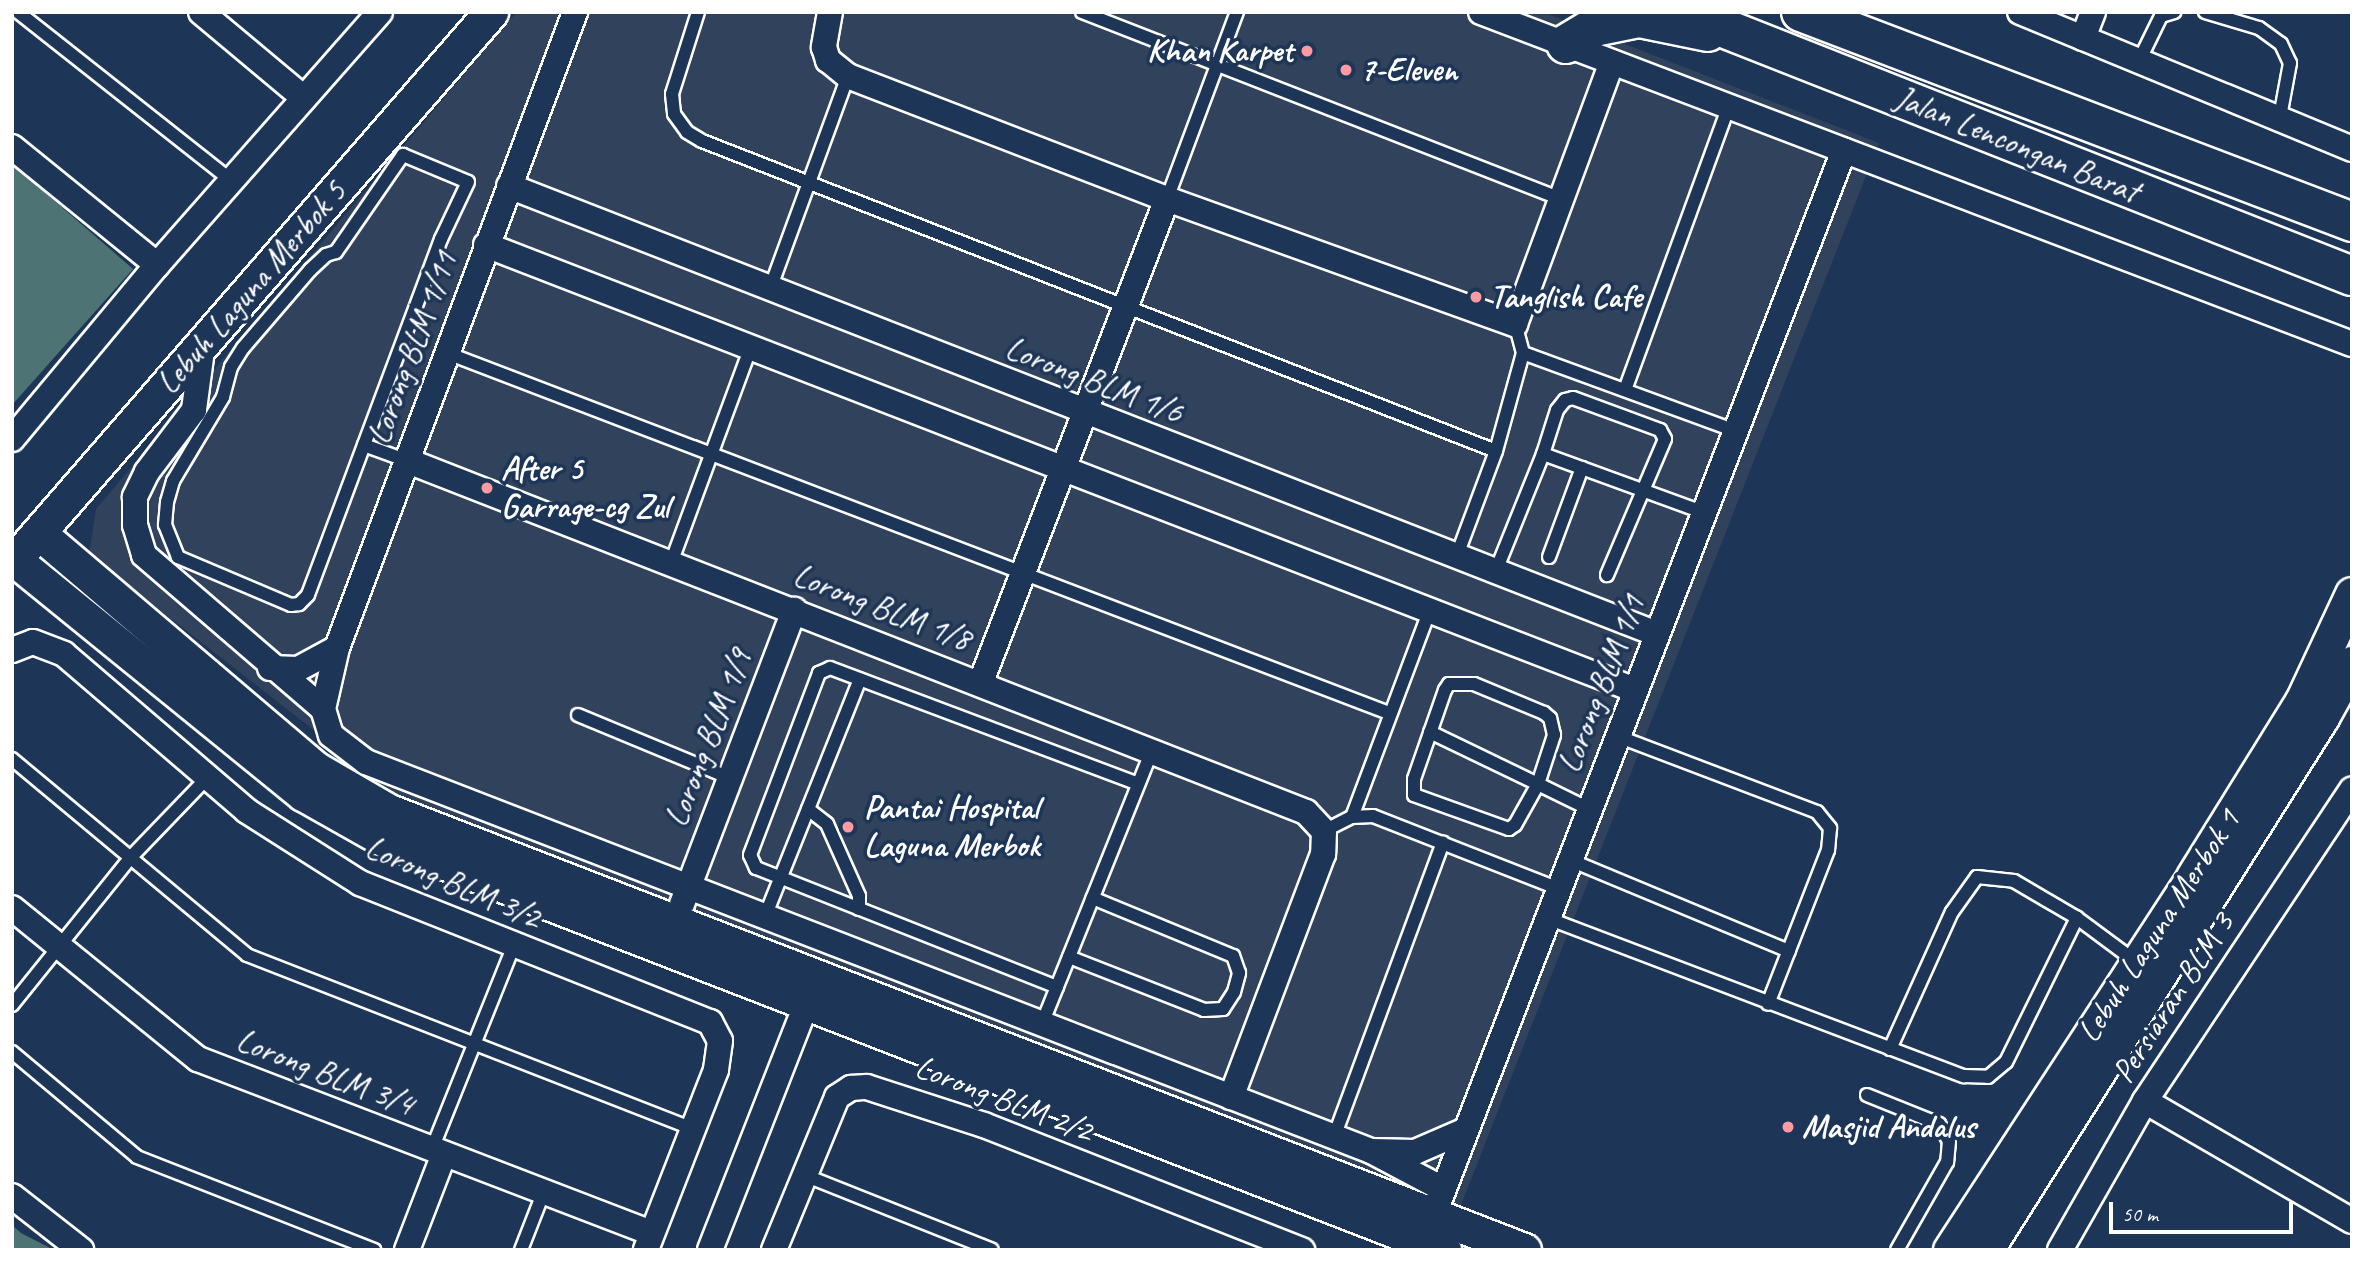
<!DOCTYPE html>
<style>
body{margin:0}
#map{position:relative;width:2364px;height:1262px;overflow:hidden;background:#1d3557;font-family:Caveat,sans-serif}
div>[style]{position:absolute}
.built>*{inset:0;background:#30425c}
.green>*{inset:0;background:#4e7375}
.roads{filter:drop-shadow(2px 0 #fff) drop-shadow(-2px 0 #fff) drop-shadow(0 2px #fff) drop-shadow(0 -2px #fff)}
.lane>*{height:12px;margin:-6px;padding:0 6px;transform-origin:6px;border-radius:6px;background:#1d3557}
.street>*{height:24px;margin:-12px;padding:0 12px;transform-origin:12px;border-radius:12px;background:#1d3557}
.secondary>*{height:33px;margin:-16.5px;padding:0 16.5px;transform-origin:16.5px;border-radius:16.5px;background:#1d3557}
.highway>*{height:38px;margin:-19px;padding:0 19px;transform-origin:19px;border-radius:19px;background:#1d3557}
.dots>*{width:19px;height:19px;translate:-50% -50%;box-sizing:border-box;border:4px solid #1d3557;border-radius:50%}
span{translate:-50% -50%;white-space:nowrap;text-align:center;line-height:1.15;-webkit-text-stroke:7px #1d3557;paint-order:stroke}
.poi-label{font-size:33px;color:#fff;font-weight:700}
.right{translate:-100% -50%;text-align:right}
.left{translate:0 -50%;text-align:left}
.street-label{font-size:33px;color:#fff}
.frame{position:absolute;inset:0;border:14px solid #fff;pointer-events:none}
.scale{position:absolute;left:2109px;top:1202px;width:184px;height:32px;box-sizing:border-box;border:4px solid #fff;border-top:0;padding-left:9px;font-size:21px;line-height:24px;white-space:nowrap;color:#fff;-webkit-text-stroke:5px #1d3557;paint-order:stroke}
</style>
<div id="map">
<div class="built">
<div style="clip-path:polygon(517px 12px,1543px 12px,1879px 143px,1459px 1210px,401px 798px,89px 555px,96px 509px)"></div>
</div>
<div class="green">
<div style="clip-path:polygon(12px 164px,133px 269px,12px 405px)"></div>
<div style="clip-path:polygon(12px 1225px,21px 1233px,54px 1250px,12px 1250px)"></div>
</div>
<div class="roads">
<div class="lane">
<div style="left:18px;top:12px;width:271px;rotate:38.3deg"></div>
<div style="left:698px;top:12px;width:86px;rotate:107.6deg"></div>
<div style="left:672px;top:94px;width:20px;rotate:84deg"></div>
<div style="left:674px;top:114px;width:22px;rotate:54deg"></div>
<div style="left:687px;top:132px;width:17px;rotate:31deg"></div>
<div style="left:702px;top:141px;width:852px;rotate:21.33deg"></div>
<div style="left:1082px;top:12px;width:514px;rotate:21.33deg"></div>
<div style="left:2205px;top:12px;width:56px;rotate:16.5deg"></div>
<div style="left:2259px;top:28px;width:27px;rotate:36deg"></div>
<div style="left:2281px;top:44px;width:21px;rotate:65deg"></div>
<div style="left:2290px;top:63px;width:55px;rotate:100.5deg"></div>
<div style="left:2139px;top:61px;width:50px;rotate:-63.9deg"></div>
<div style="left:2161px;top:16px;width:14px;rotate:-17deg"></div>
<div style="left:403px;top:155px;width:70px;rotate:22.6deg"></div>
<div style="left:468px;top:182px;width:63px;rotate:115.3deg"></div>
<div style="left:441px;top:239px;width:380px;rotate:110.5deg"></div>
<div style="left:308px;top:595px;width:13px;rotate:135deg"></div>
<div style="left:299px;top:604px;width:8px;rotate:173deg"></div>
<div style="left:291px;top:605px;width:123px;rotate:-157deg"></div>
<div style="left:178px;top:557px;width:35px;rotate:-112deg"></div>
<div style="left:165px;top:525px;width:23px;rotate:-85deg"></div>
<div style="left:167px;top:502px;width:22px;rotate:-74deg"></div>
<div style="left:173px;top:481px;width:98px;rotate:-59.2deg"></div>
<div style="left:223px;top:397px;width:31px;rotate:-75deg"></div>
<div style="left:231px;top:367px;width:22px;rotate:-58deg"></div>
<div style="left:243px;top:348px;width:103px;rotate:-49.3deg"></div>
<div style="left:310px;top:270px;width:22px;rotate:-43deg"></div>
<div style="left:326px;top:255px;width:10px;rotate:-17deg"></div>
<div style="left:336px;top:252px;width:118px;rotate:-55.4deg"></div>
<div style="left:1167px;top:199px;width:200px;rotate:-69.5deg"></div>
<div style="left:770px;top:289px;width:227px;rotate:-69.9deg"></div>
<div style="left:447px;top:353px;width:1008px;rotate:20.92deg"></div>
<div style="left:1523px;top:353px;width:227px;rotate:20.1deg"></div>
<div style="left:1625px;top:390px;width:302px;rotate:-69.9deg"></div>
<div style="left:364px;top:445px;width:47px;rotate:20deg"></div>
<div style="left:1543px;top:454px;width:46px;rotate:-72.3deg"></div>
<div style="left:1557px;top:410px;width:13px;rotate:-51deg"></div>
<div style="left:1565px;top:400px;width:8px;rotate:-14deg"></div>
<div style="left:1573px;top:398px;width:93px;rotate:20.2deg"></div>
<div style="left:1660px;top:430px;width:10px;rotate:61deg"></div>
<div style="left:1665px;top:439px;width:148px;rotate:113.1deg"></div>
<div style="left:1549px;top:557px;width:95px;rotate:-69.7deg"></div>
<div style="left:1456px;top:558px;width:114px;rotate:-69.5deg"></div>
<div style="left:1496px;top:451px;width:102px;rotate:-74.6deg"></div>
<div style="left:1523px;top:353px;width:30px;rotate:-105deg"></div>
<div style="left:671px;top:563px;width:230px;rotate:-69.7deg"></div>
<div style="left:1495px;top:573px;width:128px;rotate:-68deg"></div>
<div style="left:1543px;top:454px;width:172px;rotate:20deg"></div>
<div style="left:578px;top:715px;width:165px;rotate:22.5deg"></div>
<div style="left:1430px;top:732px;width:120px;rotate:25.7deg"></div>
<div style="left:1538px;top:784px;width:52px;rotate:-71.9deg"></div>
<div style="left:1554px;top:735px;width:17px;rotate:-103deg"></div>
<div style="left:1550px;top:718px;width:8px;rotate:-140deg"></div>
<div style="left:1544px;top:713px;width:76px;rotate:-157.5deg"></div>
<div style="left:1474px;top:684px;width:25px;rotate:180deg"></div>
<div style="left:1449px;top:684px;width:7px;rotate:124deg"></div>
<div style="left:1445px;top:690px;width:94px;rotate:109.2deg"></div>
<div style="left:1414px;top:779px;width:16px;rotate:90deg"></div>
<div style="left:1414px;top:795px;width:101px;rotate:19.7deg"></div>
<div style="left:1509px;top:829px;width:7px;rotate:-34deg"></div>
<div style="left:1515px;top:825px;width:47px;rotate:-60.7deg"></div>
<div style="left:1538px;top:784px;width:57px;rotate:26.1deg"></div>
<div style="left:1617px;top:736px;width:214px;rotate:20.8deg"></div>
<div style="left:1817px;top:812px;width:21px;rotate:51deg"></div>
<div style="left:1830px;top:828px;width:22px;rotate:95deg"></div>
<div style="left:1828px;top:850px;width:165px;rotate:111.3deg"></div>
<div style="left:12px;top:759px;width:306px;rotate:39.8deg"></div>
<div style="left:247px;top:955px;width:479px;rotate:21.3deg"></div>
<div style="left:808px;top:809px;width:24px;rotate:38deg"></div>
<div style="left:827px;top:824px;width:79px;rotate:66deg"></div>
<div style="left:859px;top:896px;width:13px;rotate:90deg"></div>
<div style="left:1352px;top:817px;width:221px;rotate:-69.4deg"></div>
<div style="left:1324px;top:831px;width:31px;rotate:-27deg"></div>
<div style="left:1352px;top:817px;width:21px;rotate:-3deg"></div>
<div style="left:1373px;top:816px;width:200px;rotate:21.4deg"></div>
<div style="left:1570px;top:860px;width:237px;rotate:22.6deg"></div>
<div style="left:1547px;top:918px;width:446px;rotate:20.8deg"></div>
<div style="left:1964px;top:1076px;width:24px;rotate:2deg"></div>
<div style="left:1988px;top:1077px;width:23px;rotate:-40deg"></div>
<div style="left:2006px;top:1062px;width:161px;rotate:-63.8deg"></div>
<div style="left:764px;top:919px;width:258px;rotate:-68.2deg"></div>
<div style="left:1069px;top:957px;width:145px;rotate:21.4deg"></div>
<div style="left:1204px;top:1010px;width:19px;rotate:-3deg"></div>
<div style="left:1223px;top:1009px;width:20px;rotate:-57deg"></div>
<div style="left:1234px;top:992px;width:20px;rotate:-75deg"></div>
<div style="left:1239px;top:973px;width:18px;rotate:-109deg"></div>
<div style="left:1233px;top:956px;width:152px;rotate:-157.6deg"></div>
<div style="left:1057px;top:987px;width:324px;rotate:-158.4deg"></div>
<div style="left:756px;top:868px;width:14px;rotate:-115deg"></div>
<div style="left:750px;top:855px;width:195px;rotate:-69.2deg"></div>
<div style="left:819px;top:673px;width:12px;rotate:-24deg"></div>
<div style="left:830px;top:668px;width:329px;rotate:20.6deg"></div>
<div style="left:12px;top:1005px;width:189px;rotate:-51.2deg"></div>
<div style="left:130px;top:858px;width:112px;rotate:-46.1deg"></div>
<div style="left:1042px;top:1024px;width:294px;rotate:-68.1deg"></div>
<div style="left:1890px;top:1049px;width:150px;rotate:-65.7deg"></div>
<div style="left:1952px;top:912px;width:43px;rotate:-54.5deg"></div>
<div style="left:1977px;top:877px;width:37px;rotate:6deg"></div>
<div style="left:2014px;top:881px;width:73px;rotate:30.4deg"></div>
<div style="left:2077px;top:918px;width:72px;rotate:36.6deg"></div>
<div style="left:12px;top:1052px;width:163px;rotate:40deg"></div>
<div style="left:137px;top:1157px;width:255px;rotate:21.4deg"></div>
<div style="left:1867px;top:1095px;width:78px;rotate:21.9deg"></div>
<div style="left:1939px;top:1124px;width:20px;rotate:60deg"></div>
<div style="left:1949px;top:1141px;width:21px;rotate:95deg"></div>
<div style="left:1947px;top:1162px;width:101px;rotate:119.6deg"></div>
<div style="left:1334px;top:1137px;width:314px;rotate:-69.7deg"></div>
<div style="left:432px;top:1149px;width:220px;rotate:-68.1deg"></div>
<div style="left:804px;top:1175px;width:202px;rotate:21.7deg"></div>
<div style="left:521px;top:1250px;width:63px;rotate:-68.7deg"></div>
</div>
<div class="street">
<div style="left:201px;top:12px;width:134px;rotate:39.9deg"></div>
<div style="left:830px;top:12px;width:36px;rotate:100deg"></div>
<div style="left:824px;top:47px;width:14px;rotate:73deg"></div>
<div style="left:828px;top:60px;width:26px;rotate:39deg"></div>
<div style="left:848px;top:76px;width:342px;rotate:21.1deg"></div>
<div style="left:1167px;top:199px;width:370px;rotate:19.8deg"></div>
<div style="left:1515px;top:324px;width:279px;rotate:-69.7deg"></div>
<div style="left:1481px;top:12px;width:932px;rotate:20.87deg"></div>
<div style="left:2020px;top:12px;width:359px;rotate:22.4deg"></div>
<div style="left:2083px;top:38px;width:28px;rotate:-69deg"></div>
<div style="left:12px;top:147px;width:187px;rotate:39.1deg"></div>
<div style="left:509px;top:186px;width:1232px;rotate:21.32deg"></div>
<div style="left:486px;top:245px;width:1232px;rotate:21.17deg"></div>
<div style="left:203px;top:343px;width:68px;rotate:97.7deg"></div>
<div style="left:194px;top:410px;width:78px;rotate:127.2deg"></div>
<div style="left:147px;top:472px;width:28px;rotate:116deg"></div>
<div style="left:135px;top:497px;width:28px;rotate:90deg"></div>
<div style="left:135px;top:525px;width:31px;rotate:73deg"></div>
<div style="left:144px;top:555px;width:236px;rotate:40.7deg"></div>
<div style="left:323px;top:709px;width:27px;rotate:73deg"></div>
<div style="left:331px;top:735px;width:44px;rotate:37.6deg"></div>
<div style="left:366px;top:762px;width:1078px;rotate:21.16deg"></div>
<div style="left:1371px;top:1151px;width:81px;rotate:27.8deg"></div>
<div style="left:12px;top:439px;width:226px;rotate:-50.2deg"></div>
<div style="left:157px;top:265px;width:337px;rotate:-48.6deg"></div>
<div style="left:408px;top:461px;width:964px;rotate:21.35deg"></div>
<div style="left:1306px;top:812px;width:26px;rotate:47deg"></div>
<div style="left:1324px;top:831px;width:23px;rotate:92deg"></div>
<div style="left:1323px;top:854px;width:260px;rotate:110.7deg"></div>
<div style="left:12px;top:650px;width:22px;rotate:-21deg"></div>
<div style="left:33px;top:642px;width:33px;rotate:21deg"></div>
<div style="left:64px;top:654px;width:241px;rotate:40.6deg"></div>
<div style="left:247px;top:811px;width:134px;rotate:32.5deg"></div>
<div style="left:360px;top:883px;width:377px;rotate:21.7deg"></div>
<div style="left:710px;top:1022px;width:21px;rotate:62deg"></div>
<div style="left:720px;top:1041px;width:29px;rotate:98deg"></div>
<div style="left:716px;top:1070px;width:193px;rotate:111.3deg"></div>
<div style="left:270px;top:668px;width:28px;rotate:2deg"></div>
<div style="left:298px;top:669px;width:44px;rotate:-28.3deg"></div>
<div style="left:981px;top:682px;width:518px;rotate:-68.94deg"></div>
<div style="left:323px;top:709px;width:63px;rotate:-77.1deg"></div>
<div style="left:337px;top:648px;width:679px;rotate:-69.48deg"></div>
<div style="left:682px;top:904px;width:315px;rotate:-69.1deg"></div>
<div style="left:12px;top:908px;width:240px;rotate:39.1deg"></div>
<div style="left:198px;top:1059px;width:486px;rotate:21deg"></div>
<div style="left:2145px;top:1101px;width:239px;rotate:30.1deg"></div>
<div style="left:1372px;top:1151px;width:43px;rotate:1.3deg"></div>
<div style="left:1415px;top:1152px;width:56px;rotate:-23.3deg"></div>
<div style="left:12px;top:1196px;width:88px;rotate:38deg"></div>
<div style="left:1438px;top:1204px;width:1129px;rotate:-68.93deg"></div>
<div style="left:407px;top:1250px;width:103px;rotate:-68.9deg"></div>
<div style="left:710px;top:1250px;width:279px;rotate:-68.6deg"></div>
<div style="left:774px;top:1250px;width:165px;rotate:-67.6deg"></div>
<div style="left:837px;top:1097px;width:17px;rotate:-33deg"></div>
<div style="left:851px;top:1088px;width:16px;rotate:-4deg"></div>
<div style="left:867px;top:1087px;width:123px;rotate:18deg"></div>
<div style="left:984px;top:1125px;width:342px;rotate:21.5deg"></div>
<div style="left:2060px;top:1250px;width:172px;rotate:-60.3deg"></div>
<div style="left:2145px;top:1101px;width:374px;rotate:-56.4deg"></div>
</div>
<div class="secondary">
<div style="left:39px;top:533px;width:362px;rotate:40.4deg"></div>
<div style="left:315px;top:768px;width:86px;rotate:30.2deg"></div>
<div style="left:389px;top:811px;width:1217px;rotate:21.15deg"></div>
<div style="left:24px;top:549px;width:712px;rotate:-48.99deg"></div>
<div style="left:15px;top:560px;width:371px;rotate:39.1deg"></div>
<div style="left:303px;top:794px;width:92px;rotate:29.4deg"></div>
<div style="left:383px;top:839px;width:1138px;rotate:21.17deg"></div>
<div style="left:1950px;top:1250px;width:447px;rotate:-56.9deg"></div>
<div style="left:2194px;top:875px;width:205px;rotate:-58.2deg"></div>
<div style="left:2302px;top:701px;width:118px;rotate:-65deg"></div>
<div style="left:1986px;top:1250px;width:630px;rotate:-57.77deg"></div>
<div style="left:2322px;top:717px;width:62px;rotate:-60.9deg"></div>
</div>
<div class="highway">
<div style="left:1683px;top:12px;width:719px;rotate:21.54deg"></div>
<div style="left:1801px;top:12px;width:590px;rotate:20.86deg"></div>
<div style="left:1566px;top:44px;width:33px;rotate:-31deg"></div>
<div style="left:1594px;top:27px;width:46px;rotate:-11.3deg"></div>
<div style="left:1639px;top:18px;width:70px;rotate:11.5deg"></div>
</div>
</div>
<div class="dots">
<div style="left:1307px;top:51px;background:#ff9aa2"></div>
<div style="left:1346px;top:70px;background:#ff9aa2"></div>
<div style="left:1476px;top:297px;background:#ff9aa2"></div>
<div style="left:487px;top:488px;background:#ff9aa2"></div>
<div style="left:848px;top:827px;background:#ff9aa2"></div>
<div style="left:1788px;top:1127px;background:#ff9aa2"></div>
</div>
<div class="poi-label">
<span class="right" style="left:1293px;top:51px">Khan Karpet</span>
<span class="left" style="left:1360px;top:70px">7-Eleven</span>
<span class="left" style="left:1490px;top:297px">Tanglish Cafe</span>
<span class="left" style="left:501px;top:488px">After 5<br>Garrage-cg Zul</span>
<span class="left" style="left:864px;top:827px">Pantai Hospital<br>Laguna Merbok</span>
<span class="left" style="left:1802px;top:1127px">Masjid Andalus</span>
</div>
<div class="street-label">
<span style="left:2017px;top:145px;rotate:22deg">Jalan Lencongan Barat</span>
<span style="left:252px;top:288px;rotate:-49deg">Lebuh Laguna Merbok 5</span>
<span style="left:413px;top:348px;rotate:-70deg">Lorong BLM 1/11</span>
<span style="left:1094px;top:381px;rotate:21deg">Lorong BLM 1/6</span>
<span style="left:882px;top:608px;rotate:21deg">Lorong BLM 1/8</span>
<span style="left:1602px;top:684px;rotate:-69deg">Lorong BLM 1/1</span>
<span style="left:709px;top:738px;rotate:-69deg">Lorong BLM 1/9</span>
<span style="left:453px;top:883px;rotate:23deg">Lorong BLM 3/2</span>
<span style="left:2159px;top:926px;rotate:-57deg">Lebuh Laguna Merbok 1</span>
<span style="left:2173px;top:998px;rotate:-57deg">Persiaran BLM 3</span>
<span style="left:325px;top:1073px;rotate:21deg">Lorong BLM 3/4</span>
<span style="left:1004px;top:1099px;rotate:21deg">Lorong BLM 2/2</span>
</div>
<div class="frame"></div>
<div class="scale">50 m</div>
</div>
